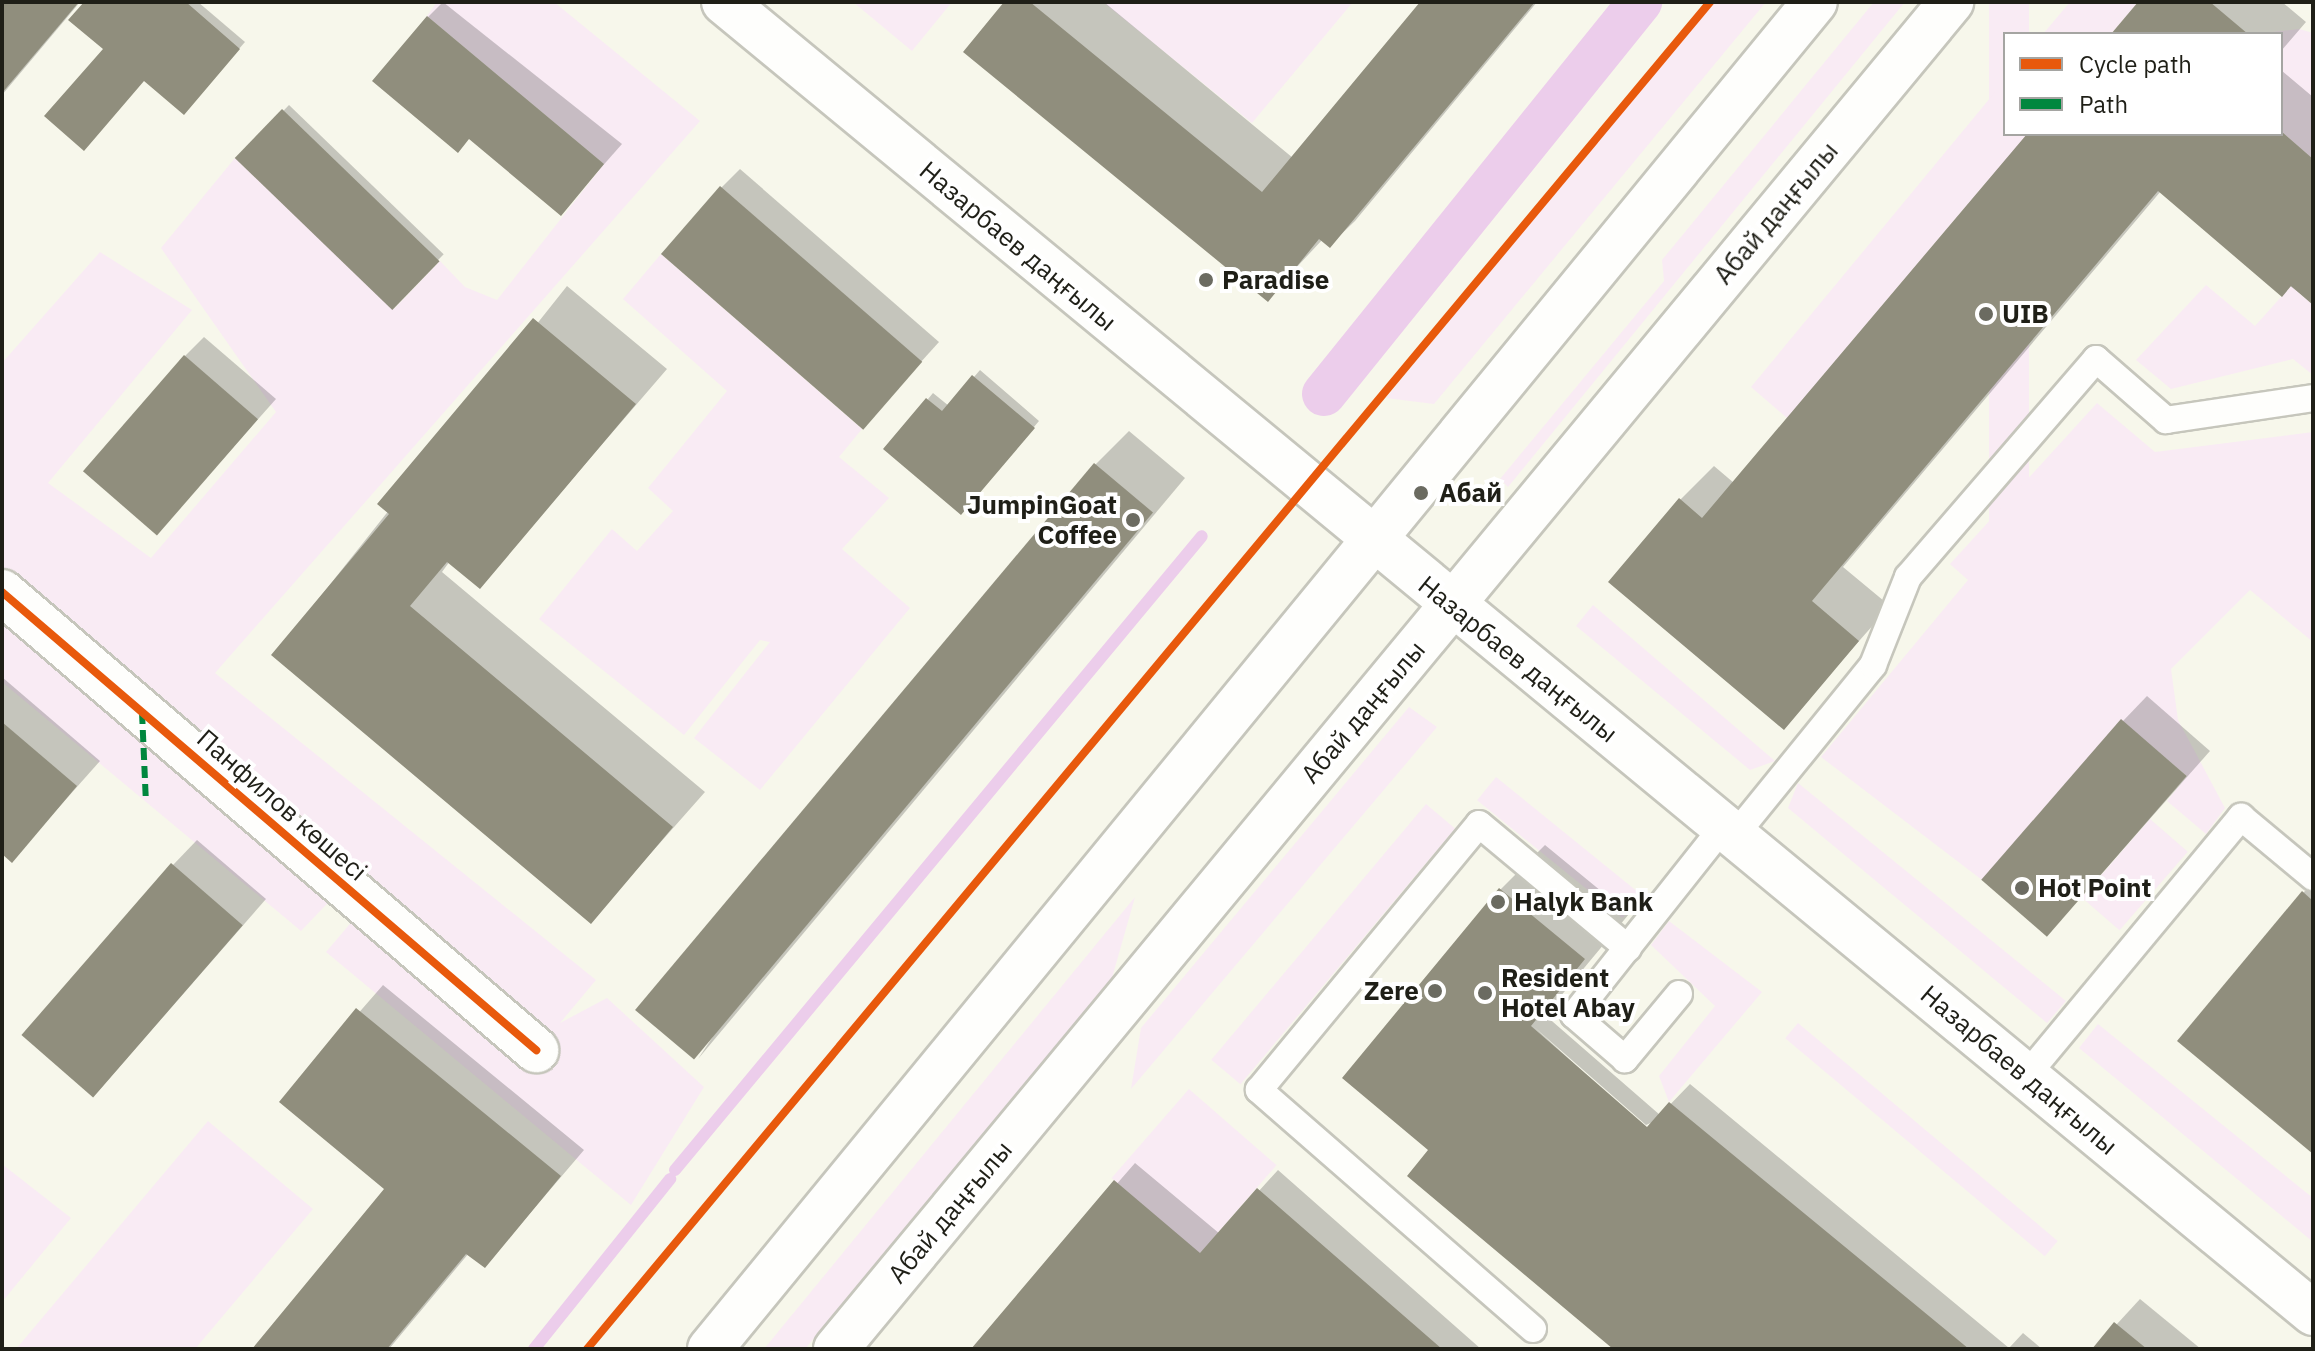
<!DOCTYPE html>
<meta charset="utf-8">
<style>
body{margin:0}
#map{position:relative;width:2315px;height:1351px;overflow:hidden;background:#f7f7eb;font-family:"IBM Plex Sans",sans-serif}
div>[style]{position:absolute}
.green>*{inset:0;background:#f9ebf4;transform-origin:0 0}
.shadow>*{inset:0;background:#0003;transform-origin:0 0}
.stream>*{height:12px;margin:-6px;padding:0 6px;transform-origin:6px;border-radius:6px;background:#eccdeb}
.canal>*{height:44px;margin:-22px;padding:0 22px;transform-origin:22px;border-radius:22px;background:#eccdeb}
.building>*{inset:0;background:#908e7d;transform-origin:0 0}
.roads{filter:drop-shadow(2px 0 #c6c6bc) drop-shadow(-2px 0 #c6c6bc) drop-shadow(0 2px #c6c6bc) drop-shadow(0 -2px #c6c6bc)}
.lane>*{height:26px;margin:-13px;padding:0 13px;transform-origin:13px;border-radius:13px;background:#fefefc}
.street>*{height:44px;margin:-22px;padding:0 22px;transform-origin:22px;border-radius:22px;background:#fefefc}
.secondary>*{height:44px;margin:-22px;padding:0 22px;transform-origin:22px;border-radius:22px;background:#fefefc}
.quiet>*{height:6px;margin-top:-3px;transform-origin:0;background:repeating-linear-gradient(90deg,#00873e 0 12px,transparent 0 18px)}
.cycleway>*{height:8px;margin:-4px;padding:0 4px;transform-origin:4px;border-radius:4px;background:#e8590c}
.dots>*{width:22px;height:22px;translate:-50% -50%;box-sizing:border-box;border:4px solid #fff;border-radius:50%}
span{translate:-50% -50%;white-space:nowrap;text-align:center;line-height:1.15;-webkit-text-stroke:8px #fff;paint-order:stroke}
.street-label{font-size:26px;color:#1f1f17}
.poi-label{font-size:26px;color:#1f1f17;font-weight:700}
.left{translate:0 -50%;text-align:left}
.right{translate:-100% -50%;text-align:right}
.frame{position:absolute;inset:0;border:4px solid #1f1f17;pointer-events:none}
.legend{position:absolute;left:2003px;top:32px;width:280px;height:104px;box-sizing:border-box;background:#fff;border:2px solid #a5a5a2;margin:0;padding:10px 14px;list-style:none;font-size:24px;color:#1f1f17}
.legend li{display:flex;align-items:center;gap:16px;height:40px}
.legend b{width:40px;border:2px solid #a5a5a2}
</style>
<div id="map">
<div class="green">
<div style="clip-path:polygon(437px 2px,554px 2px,700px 121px,215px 673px,596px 980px,560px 1023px,607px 998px,704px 1087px,631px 1205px,326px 952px,366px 905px,344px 886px,301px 931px,2px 682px,2px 363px,100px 252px,192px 310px,48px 483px,151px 558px,276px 412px,161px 248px,235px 158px,394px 309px,440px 261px,465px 287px,497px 300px,604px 164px,427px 16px)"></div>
<div style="clip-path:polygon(853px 2px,952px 2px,912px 51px)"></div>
<div style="clip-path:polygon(1103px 2px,1353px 2px,1252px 123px)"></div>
<div style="clip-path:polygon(1710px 2px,1766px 2px,1434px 404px,1386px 398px)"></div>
<div style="clip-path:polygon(1874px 2px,1905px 2px,1508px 487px,1500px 479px,1664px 281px,1662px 260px)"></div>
<div style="left:1989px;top:2px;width:40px;height:683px"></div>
<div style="clip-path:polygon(2070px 2px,2138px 2px,2111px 34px,2043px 34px)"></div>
<div style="clip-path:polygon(2299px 29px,2313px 33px,2313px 159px,2281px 131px,2281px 34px,2254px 34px)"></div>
<div style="clip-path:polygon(2005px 80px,2005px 134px,2027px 134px,1787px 418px,1751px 387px)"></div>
<div style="clip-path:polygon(661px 254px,862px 429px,839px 457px,889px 498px,842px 549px,910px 608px,760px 790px,694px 738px,770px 642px,760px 640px,684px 735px,539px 619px,612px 529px,637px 551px,673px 511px,648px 488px,727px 391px,623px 299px)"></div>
<div style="clip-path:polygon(2206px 285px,2255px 326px,2291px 286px,2313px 305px,2313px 375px,2293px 359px,2171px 389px,2136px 360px)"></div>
<div style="clip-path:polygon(2097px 403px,2155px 452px,2313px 432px,2313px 642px,2250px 590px,2171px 669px,2178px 720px,2225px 808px,2206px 834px,2167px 801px,2187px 776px,2121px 720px,1982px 880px,1821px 757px,1968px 580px,1950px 564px)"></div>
<div style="clip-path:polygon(1593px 605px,1775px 761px,1750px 770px,1576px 626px)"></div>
<div style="clip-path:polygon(1409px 707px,1437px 727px,1131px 1089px,1141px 1028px)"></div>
<div style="left:1496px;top:777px;width:187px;height:30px;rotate:39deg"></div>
<div style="clip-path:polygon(1798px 783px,2066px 1001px,2047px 1023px,1788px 808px)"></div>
<div style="left:1426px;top:804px;width:38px;height:334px;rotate:40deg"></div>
<div style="left:2150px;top:819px;width:50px;height:104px;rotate:41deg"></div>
<div style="clip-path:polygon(1135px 897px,1112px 978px,805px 1349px,764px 1349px)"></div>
<div style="clip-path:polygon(1669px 921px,1762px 992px,1669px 1102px,1659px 1076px,1715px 1006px,1651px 945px)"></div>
<div style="left:1798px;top:1023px;width:339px;height:20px;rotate:40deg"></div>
<div style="clip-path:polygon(2098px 1024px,2313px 1198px,2313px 1242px,2079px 1048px)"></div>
<div style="left:1189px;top:1089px;width:116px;height:118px;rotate:41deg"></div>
<div style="clip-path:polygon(208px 1121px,313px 1209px,195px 1349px,16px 1349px)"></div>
<div style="clip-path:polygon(2px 1164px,71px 1218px,2px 1302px)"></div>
</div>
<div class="shadow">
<div style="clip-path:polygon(2px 2px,80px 2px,2px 95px)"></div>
<div style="clip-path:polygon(86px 2px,198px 2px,245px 42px,189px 106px)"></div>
<div style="clip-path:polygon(443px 2px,622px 144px,561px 213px,470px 138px,428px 17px)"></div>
<div style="clip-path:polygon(1007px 2px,1104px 2px,1293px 158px,1423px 2px,1537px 2px,1355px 221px,1330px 245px,1323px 239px,1267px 299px)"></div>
<div style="clip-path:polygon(2141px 2px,2282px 2px,2306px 22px,2281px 51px,2281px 34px,2114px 34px)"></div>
<div style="clip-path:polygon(2281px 70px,2313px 97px,2313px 303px,2161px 191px,1843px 567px,1890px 606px,1783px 727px,1680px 500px,1714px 466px,1734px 483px,2029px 134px,2281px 134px)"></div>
<div style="left:289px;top:105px;width:215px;height:74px;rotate:44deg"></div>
<div style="clip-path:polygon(740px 169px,939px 342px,862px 427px,721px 188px)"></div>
<div style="clip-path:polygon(567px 286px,667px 369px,480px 586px,450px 561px,442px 572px,705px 792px,591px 921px,274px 655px)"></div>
<div style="clip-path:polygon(204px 337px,276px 399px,157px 533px,185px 356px)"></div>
<div style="clip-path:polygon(980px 370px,1039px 421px,967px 506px,928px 399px,933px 393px,949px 406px)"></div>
<div style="clip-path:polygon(1129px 431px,1185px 478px,698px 1059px,1095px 465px)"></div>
<div style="clip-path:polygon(2px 677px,100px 761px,12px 860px,2px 852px)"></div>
<div style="clip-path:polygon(2147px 696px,2210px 751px,2048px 934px,2123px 721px)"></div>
<div style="clip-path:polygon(197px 840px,266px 899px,95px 1095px,173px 865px)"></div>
<div style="clip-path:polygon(evenodd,1545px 845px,1629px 914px,1545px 1015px,1660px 1115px,1690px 1084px,2009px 1348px,2023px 1333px,2042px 1349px,1616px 1349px,1439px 1141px,1500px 890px,1545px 845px,1533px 1026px,1646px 1125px,1655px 1121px,1647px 1130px,1533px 1026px)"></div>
<div style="clip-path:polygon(2313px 883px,2313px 1152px,2303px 893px)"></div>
<div style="clip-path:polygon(383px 985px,584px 1150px,485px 1266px,469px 1253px,389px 1349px,254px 1349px,386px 1188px,281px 1102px)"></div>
<div style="clip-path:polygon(1135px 1163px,1220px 1234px,1278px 1170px,1481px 1349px,973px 1349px)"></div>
<div style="clip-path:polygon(2140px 1299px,2201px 1349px,2094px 1349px)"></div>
</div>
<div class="stream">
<div style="left:675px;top:1170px;width:824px;rotate:-50.27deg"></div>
<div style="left:534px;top:1349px;width:218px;rotate:-51.3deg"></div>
</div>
<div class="canal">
<div style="left:1324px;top:394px;width:504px;rotate:-51.13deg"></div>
</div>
<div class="building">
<div style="clip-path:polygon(2px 2px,79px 2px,2px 93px)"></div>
<div style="clip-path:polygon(84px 2px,186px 2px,240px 49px,184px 115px,144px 81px,84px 151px,44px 116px,103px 49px,68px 20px)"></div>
<div style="clip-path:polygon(1004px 2px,1030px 2px,1262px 192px,1420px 2px,1535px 2px,1330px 248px,1319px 239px,1268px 302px,963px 52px)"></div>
<div style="clip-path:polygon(2138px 2px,2210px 2px,2248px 34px,2111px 34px)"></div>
<div style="clip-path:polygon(427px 16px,604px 164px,561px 216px,469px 139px,458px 153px,372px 81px)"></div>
<div style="left:282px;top:109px;width:219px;height:68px;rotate:44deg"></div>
<div style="clip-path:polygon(2281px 131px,2313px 159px,2313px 305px,2291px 286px,2282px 297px,2158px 191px,1812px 601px,1859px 641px,1784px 730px,1608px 582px,1679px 498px,1702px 518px,2027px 134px)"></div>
<div style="left:720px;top:186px;width:268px;height:90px;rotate:41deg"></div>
<div style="clip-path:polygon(533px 318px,636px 404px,480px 589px,447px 562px,410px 606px,673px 827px,591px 924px,271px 655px,389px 514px,377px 504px)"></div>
<div style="left:184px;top:355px;width:98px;height:154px;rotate:41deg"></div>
<div style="clip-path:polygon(972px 375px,1035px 428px,961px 515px,883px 449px,926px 398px,942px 411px)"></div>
<div style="left:1094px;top:463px;width:77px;height:714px;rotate:40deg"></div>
<div style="left:2121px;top:719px;width:87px;height:213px;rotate:41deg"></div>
<div style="clip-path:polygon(2px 722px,77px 786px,12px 863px,2px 854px)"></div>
<div style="left:171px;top:863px;width:95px;height:228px;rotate:41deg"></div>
<div style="clip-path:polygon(1499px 888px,1585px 959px,1531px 1026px,1647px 1127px,1669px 1102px,1969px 1349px,1613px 1349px,1407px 1176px,1428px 1150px,1342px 1078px)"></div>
<div style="clip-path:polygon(2302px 891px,2313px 901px,2313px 1154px,2177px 1041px)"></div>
<div style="clip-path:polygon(356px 1008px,561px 1176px,485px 1268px,466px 1254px,387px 1349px,252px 1349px,384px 1189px,279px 1102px)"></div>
<div style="clip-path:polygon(1114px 1180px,1200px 1253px,1257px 1188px,1442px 1349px,971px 1349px)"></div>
<div style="clip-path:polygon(2114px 1322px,2147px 1349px,2092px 1349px)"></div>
</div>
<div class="roads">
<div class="lane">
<div style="left:1735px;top:835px;width:219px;rotate:-50.9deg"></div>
<div style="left:1873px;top:665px;width:95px;rotate:-68.3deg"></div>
<div style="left:1908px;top:577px;width:288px;rotate:-49.2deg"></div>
<div style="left:2096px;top:359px;width:93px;rotate:41.1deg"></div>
<div style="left:2166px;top:420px;width:149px;rotate:-8.5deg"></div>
<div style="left:1679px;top:994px;width:85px;rotate:129.7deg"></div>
<div style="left:1625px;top:1059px;width:67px;rotate:-139.2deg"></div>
<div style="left:1574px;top:1015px;width:241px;rotate:-51.6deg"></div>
<div style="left:2026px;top:1076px;width:337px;rotate:-50.3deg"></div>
<div style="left:2241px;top:817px;width:94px;rotate:39.8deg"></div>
<div style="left:1533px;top:1329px;width:364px;rotate:-138.9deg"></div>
<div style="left:1259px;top:1090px;width:345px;rotate:-50.4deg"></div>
<div style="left:1479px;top:824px;width:194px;rotate:39.8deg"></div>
</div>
<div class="street">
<div style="left:2px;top:592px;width:704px;rotate:40.62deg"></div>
</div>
<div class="secondary">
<div style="left:724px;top:2px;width:2060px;rotate:39.52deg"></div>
<div style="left:710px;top:1349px;width:1742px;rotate:-50.64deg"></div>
<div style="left:836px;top:1349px;width:1749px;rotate:-50.38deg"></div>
</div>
</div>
<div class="quiet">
<div style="left:142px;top:712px;width:90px;rotate:87.5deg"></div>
</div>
<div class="cycleway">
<div style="left:2px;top:592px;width:704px;rotate:40.62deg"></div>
<div style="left:587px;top:1349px;width:1754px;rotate:-50.18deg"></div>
</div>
<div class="dots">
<div style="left:1206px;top:280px;background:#6b6b61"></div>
<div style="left:1986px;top:314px;background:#6b6b61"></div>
<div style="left:1421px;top:493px;background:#6b6b61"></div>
<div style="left:1133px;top:520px;background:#6b6b61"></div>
<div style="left:2022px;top:888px;background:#6b6b61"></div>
<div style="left:1498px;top:902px;background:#6b6b61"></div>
<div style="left:1435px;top:991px;background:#6b6b61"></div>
<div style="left:1485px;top:993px;background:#6b6b61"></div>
</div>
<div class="street-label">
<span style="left:1776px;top:213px;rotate:-50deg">Абай даңғылы</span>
<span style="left:1018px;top:246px;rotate:40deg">Назарбаев даңғылы</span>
<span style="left:1518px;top:659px;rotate:39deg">Назарбаев даңғылы</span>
<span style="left:1363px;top:712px;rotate:-50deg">Абай даңғылы</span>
<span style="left:282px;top:805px;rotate:41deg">Панфилов көшесі</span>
<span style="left:2019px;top:1070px;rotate:40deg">Назарбаев даңғылы</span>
<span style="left:950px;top:1212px;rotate:-50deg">Абай даңғылы</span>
</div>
<div class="poi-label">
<span class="left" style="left:1222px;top:280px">Paradise</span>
<span class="left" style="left:2002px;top:314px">UIB</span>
<span class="left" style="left:1439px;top:493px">Абай</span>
<span class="right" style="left:1117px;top:520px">JumpinGoat<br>Coffee</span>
<span class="left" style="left:2038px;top:888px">Hot Point</span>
<span class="left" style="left:1514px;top:902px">Halyk Bank</span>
<span class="left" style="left:1501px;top:993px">Resident<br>Hotel Abay</span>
<span class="right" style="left:1419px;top:991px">Zere</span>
</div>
<div class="frame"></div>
<ul class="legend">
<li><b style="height:10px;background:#e8590c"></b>Cycle path</li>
<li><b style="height:10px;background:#00873e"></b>Path</li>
</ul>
</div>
